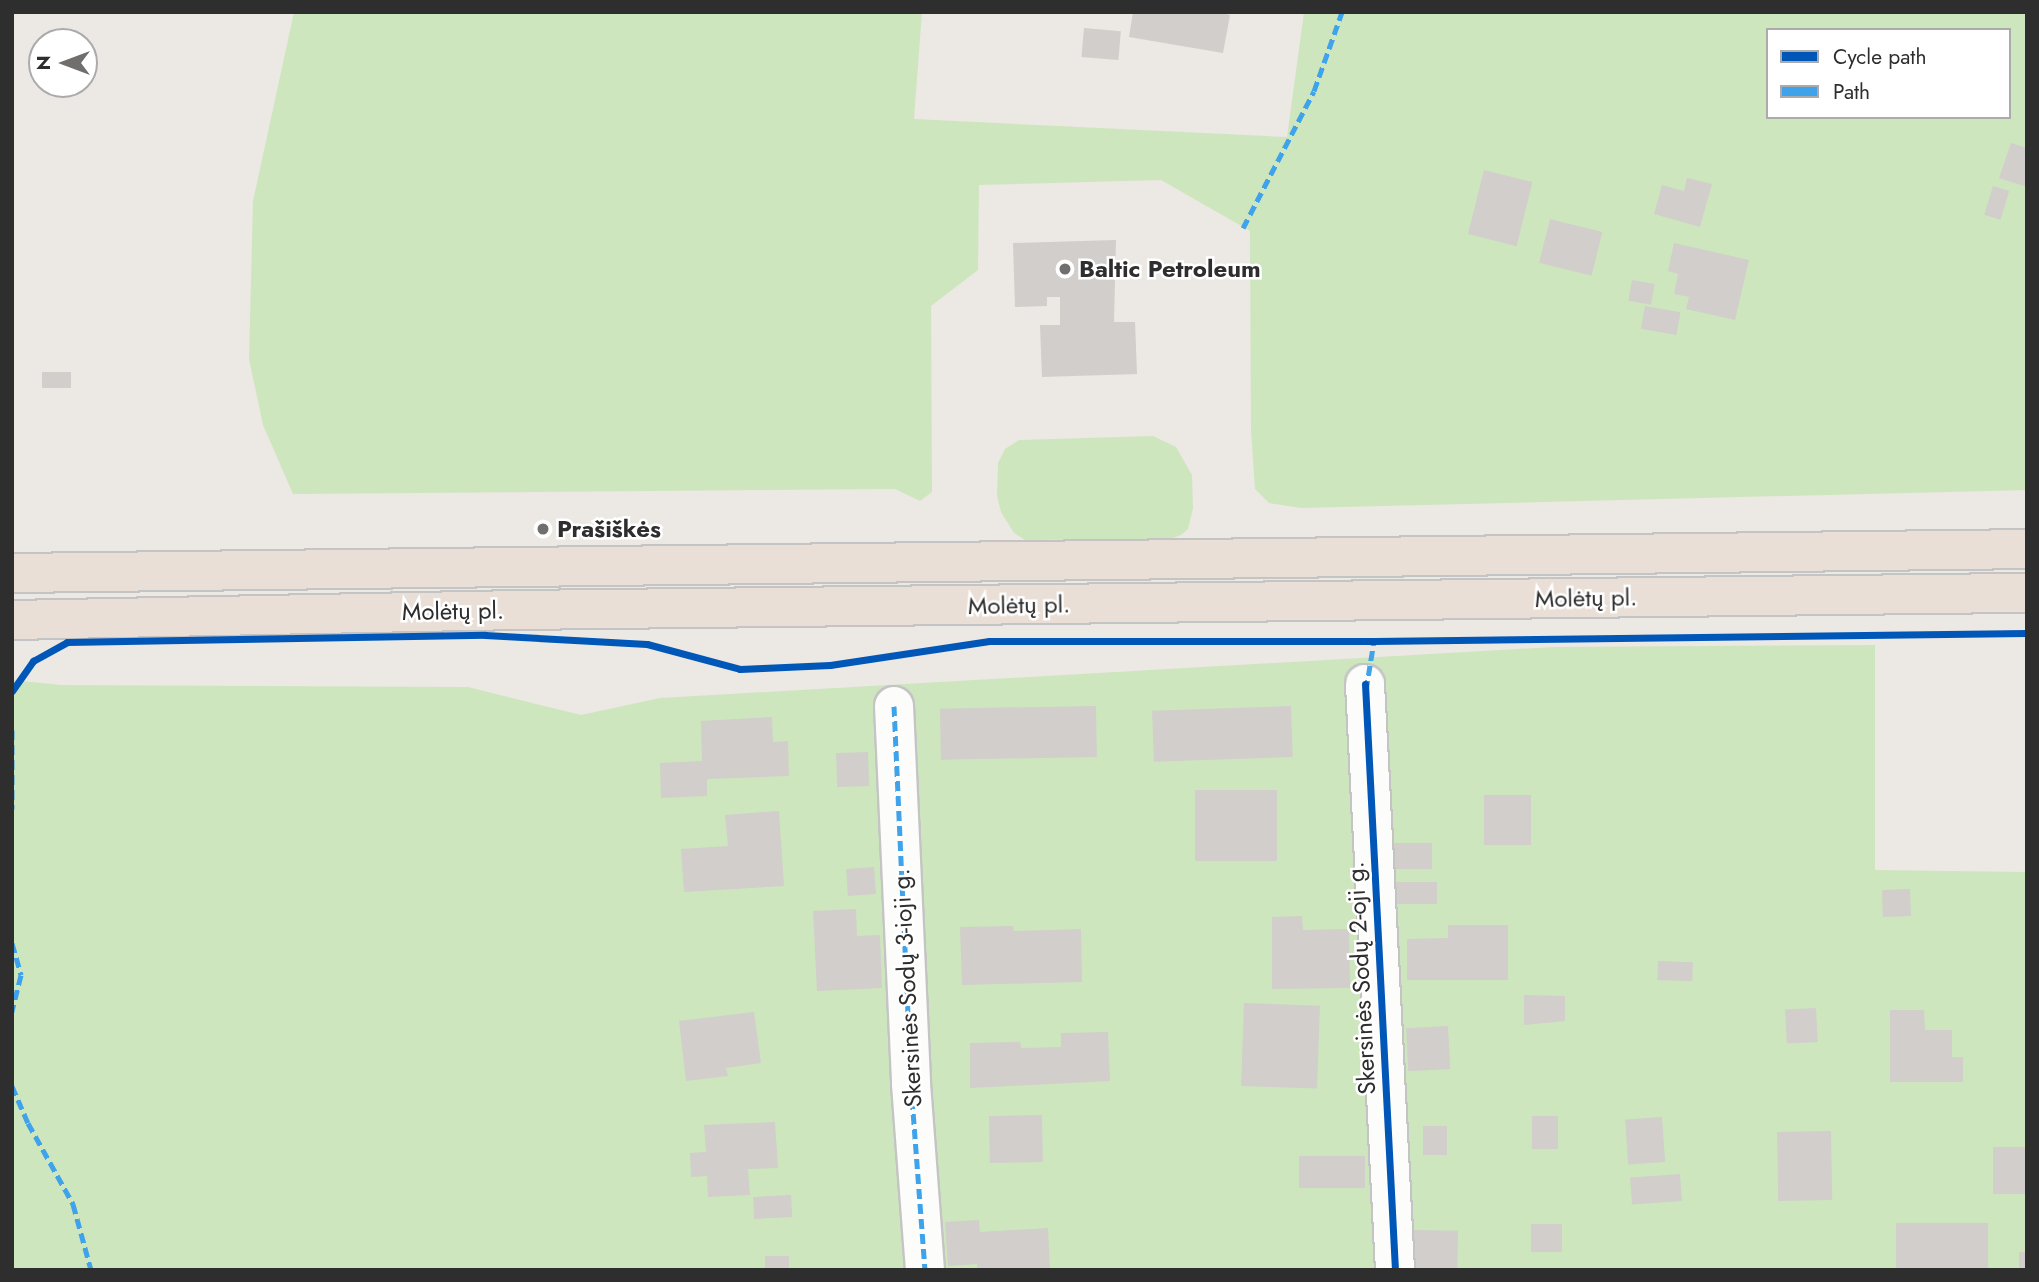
<!DOCTYPE html>
<meta charset="utf-8">
<style>
body{margin:0}
#map{position:relative;width:2039px;height:1282px;overflow:hidden;background:#ece8e4;font-family:Jost,sans-serif}
div>[style]{position:absolute}
.green>*{inset:0;background:#cee6be}
.building>*{inset:0;background:#d1cecb;transform-origin:0 0}
.roads{filter:drop-shadow(2px 0 #c5c4c5) drop-shadow(-2px 0 #c5c4c5) drop-shadow(0 2px #c5c4c5) drop-shadow(0 -2px #c5c4c5)}
.minor>*{height:38px;margin:-19px;padding:0 19px;transform-origin:19px;border-radius:19px;background:#fcfcfb}
.highway>*{height:38px;margin:-19px;padding:0 19px;transform-origin:19px;border-radius:19px;background:#eadfd6}
.quiet>*{height:5px;margin-top:-2.5px;transform-origin:0;background:repeating-linear-gradient(90deg,#3ea3eb 0 10px,transparent 0 15px)}
.cycleway>*{height:7px;margin:-3.5px;padding:0 3.5px;transform-origin:3.5px;border-radius:3.5px;background:#0057b8}
.dots>*{width:19px;height:19px;translate:-50% -50%;box-sizing:border-box;border:4px solid #fff;border-radius:50%}
span{translate:-50% -50%;white-space:nowrap;text-align:center;line-height:1.15;-webkit-text-stroke:5px #fff;paint-order:stroke}
.poi-label{font-size:24px;color:#2e2e2e;font-weight:700}
.left{translate:0 -50%;text-align:left}
.street-label{font-size:24px;color:#2e2e2e}
.frame{position:absolute;inset:0;border:14px solid #2e2e2e;pointer-events:none}
.legend{position:absolute;left:1766px;top:28px;width:245px;height:91px;box-sizing:border-box;background:#fff;border:2px solid #ababab;margin:0;padding:9px 12px;list-style:none;font-size:21px;color:#2e2e2e}
.legend li{display:flex;align-items:center;gap:14px;height:35px}
.legend b{width:35px;border:2px solid #ababab}
.north{position:absolute;left:28px;top:28px;width:70px;height:70px;box-sizing:border-box;background:#fff;border:2px solid #ababab;border-radius:50%;rotate:270deg;font-size:19px;font-weight:700;line-height:28px;text-align:center;color:#2e2e2e}
.north::after{content:'';display:block;margin:auto;width:24px;height:32px;background:#706f6e;clip-path:polygon(50% 0,100% 100%,50% 72%,0 100%)}
</style>
<div id="map">
<div class="green">
<div style="clip-path:polygon(evenodd,294px 12px,922px 12px,914px 119px,1287px 137px,1304px 12px,2027px 12px,2027px 490px,1301px 508px,1269px 503px,1255px 489px,1251px 430px,1250px 231px,1161px 180px,979px 185px,978px 270px,931px 306px,932px 492px,920px 501px,895px 489px,293px 494px,263px 425px,249px 359px,253px 201px,294px 12px,1768px 30px,2009px 30px,2009px 117px,1768px 117px,1768px 30px)"></div>
<div style="clip-path:polygon(1153px 436px,1176px 447px,1192px 475px,1193px 508px,1188px 529px,1181px 535px,1170px 539px,1025px 540px,1014px 533px,1001px 512px,997px 496px,998px 463px,1005px 449px,1019px 440px)"></div>
<div style="clip-path:polygon(1875px 645px,1875px 870px,2027px 872px,2027px 1270px,12px 1270px,12px 680px,61px 685px,468px 687px,581px 715px,660px 698px,1554px 647px)"></div>
</div>
<div class="building">
<div style="clip-path:polygon(1133px 12px,1217px 12px,1230px 15px,1223px 53px,1129px 37px)"></div>
<div style="left:1084px;top:28px;width:37px;height:29px;rotate:5deg"></div>
<div style="clip-path:polygon(2011px 143px,2027px 148px,2027px 187px,1999px 178px)"></div>
<div style="left:1484px;top:170px;width:50px;height:66px;rotate:14deg"></div>
<div style="clip-path:polygon(1687px 178px,1712px 184px,1700px 227px,1654px 214px,1662px 185px,1684px 191px)"></div>
<div style="left:1993px;top:186px;width:17px;height:30px;rotate:17deg"></div>
<div style="left:1550px;top:219px;width:54px;height:45px;rotate:14deg"></div>
<div style="clip-path:polygon(1116px 240px,1114px 322px,1135px 322px,1137px 374px,1042px 377px,1040px 325px,1060px 325px,1060px 297px,1047px 297px,1047px 306px,1015px 307px,1013px 243px)"></div>
<div style="clip-path:polygon(1674px 243px,1749px 260px,1735px 320px,1686px 309px,1689px 297px,1674px 294px,1678px 274px,1668px 271px)"></div>
<div style="left:1632px;top:280px;width:23px;height:21px;rotate:10deg"></div>
<div style="left:1645px;top:306px;width:36px;height:23px;rotate:10deg"></div>
<div style="left:42px;top:372px;width:29px;height:16px"></div>
<div style="left:1096px;top:706px;width:51px;height:156px;rotate:89deg"></div>
<div style="left:1291px;top:706px;width:51px;height:139px;rotate:88deg"></div>
<div style="clip-path:polygon(772px 717px,773px 742px,788px 741px,789px 776px,707px 779px,707px 796px,661px 798px,660px 763px,702px 761px,701px 721px)"></div>
<div style="left:868px;top:752px;width:34px;height:32px;rotate:88deg"></div>
<div style="left:1277px;top:790px;width:71px;height:82px;rotate:90deg"></div>
<div style="left:1484px;top:795px;width:47px;height:50px"></div>
<div style="clip-path:polygon(779px 811px,784px 886px,684px 892px,681px 849px,728px 846px,725px 815px)"></div>
<div style="left:1394px;top:843px;width:38px;height:26px"></div>
<div style="left:874px;top:867px;width:27px;height:28px;rotate:86deg"></div>
<div style="left:1437px;top:882px;width:22px;height:48px;rotate:90deg"></div>
<div style="left:1910px;top:889px;width:27px;height:28px;rotate:88deg"></div>
<div style="clip-path:polygon(856px 909px,857px 936px,880px 935px,882px 988px,817px 991px,813px 911px)"></div>
<div style="clip-path:polygon(1302px 916px,1303px 930px,1349px 929px,1350px 988px,1272px 989px,1272px 917px)"></div>
<div style="clip-path:polygon(1448px 925px,1508px 925px,1508px 980px,1407px 980px,1407px 939px,1448px 938px)"></div>
<div style="clip-path:polygon(1013px 926px,1014px 931px,1081px 929px,1082px 982px,962px 985px,960px 927px)"></div>
<div style="left:1658px;top:961px;width:35px;height:19px;rotate:2deg"></div>
<div style="clip-path:polygon(1524px 995px,1565px 996px,1565px 1021px,1524px 1025px)"></div>
<div style="left:1244px;top:1003px;width:76px;height:83px;rotate:2deg"></div>
<div style="left:1816px;top:1008px;width:34px;height:31px;rotate:87deg"></div>
<div style="clip-path:polygon(1890px 1010px,1924px 1010px,1925px 1030px,1952px 1030px,1952px 1057px,1963px 1057px,1963px 1082px,1890px 1082px)"></div>
<div style="clip-path:polygon(754px 1012px,761px 1063px,726px 1068px,728px 1076px,686px 1081px,679px 1021px)"></div>
<div style="left:1448px;top:1026px;width:43px;height:42px;rotate:87deg"></div>
<div style="clip-path:polygon(1108px 1032px,1110px 1081px,970px 1088px,970px 1043px,1020px 1042px,1021px 1048px,1061px 1047px,1061px 1033px)"></div>
<div style="left:1042px;top:1115px;width:47px;height:53px;rotate:89deg"></div>
<div style="left:1558px;top:1116px;width:33px;height:26px;rotate:90deg"></div>
<div style="left:1662px;top:1117px;width:45px;height:37px;rotate:86deg"></div>
<div style="clip-path:polygon(775px 1122px,778px 1168px,748px 1169px,750px 1195px,708px 1197px,707px 1176px,691px 1177px,690px 1153px,706px 1152px,704px 1125px)"></div>
<div style="left:1447px;top:1126px;width:29px;height:24px;rotate:90deg"></div>
<div style="left:1831px;top:1131px;width:69px;height:54px;rotate:89deg"></div>
<div style="left:2027px;top:1147px;width:47px;height:34px;rotate:90deg"></div>
<div style="left:1365px;top:1156px;width:32px;height:66px;rotate:90deg"></div>
<div style="left:1680px;top:1174px;width:27px;height:50px;rotate:86deg"></div>
<div style="left:791px;top:1195px;width:22px;height:38px;rotate:87deg"></div>
<div style="clip-path:polygon(979px 1220px,980px 1232px,1048px 1228px,1050px 1270px,977px 1270px,977px 1264px,948px 1266px,945px 1222px)"></div>
<div style="left:1988px;top:1223px;width:47px;height:92px;rotate:90deg"></div>
<div style="left:1531px;top:1224px;width:31px;height:28px"></div>
<div style="left:1413px;top:1230px;width:45px;height:40px;rotate:1deg"></div>
<div style="left:2019px;top:1252px;width:8px;height:18px"></div>
<div style="left:789px;top:1256px;width:14px;height:24px;rotate:90deg"></div>
</div>
<div class="roads">
<div class="minor">
<div style="left:1365px;top:684px;width:587px;rotate:87.07deg"></div>
<div style="left:894px;top:706px;width:378px;rotate:87.4deg"></div>
<div style="left:911px;top:1084px;width:187px;rotate:85.7deg"></div>
</div>
<div class="highway">
<div style="left:12px;top:573px;width:2015px;rotate:-0.68deg"></div>
<div style="left:12px;top:620px;width:505px;rotate:-1.13deg"></div>
<div style="left:517px;top:610px;width:1510px;rotate:-0.65deg"></div>
</div>
</div>
<div class="quiet">
<div style="left:1243px;top:228px;width:154px;rotate:-62.6deg"></div>
<div style="left:1314px;top:91px;width:84px;rotate:-70.5deg"></div>
<div style="left:1366px;top:690px;width:50px;rotate:-80.7deg"></div>
<div style="left:894px;top:706px;width:378px;rotate:87.4deg"></div>
<div style="left:911px;top:1084px;width:187px;rotate:85.7deg"></div>
<div style="left:12px;top:730px;width:79px;rotate:90deg"></div>
<div style="left:12px;top:943px;width:33px;rotate:74deg"></div>
<div style="left:21px;top:975px;width:38px;rotate:104deg"></div>
<div style="left:12px;top:1086px;width:40px;rotate:66.6deg"></div>
<div style="left:28px;top:1123px;width:93px;rotate:60.9deg"></div>
<div style="left:73px;top:1204px;width:68px;rotate:74.7deg"></div>
</div>
<div class="cycleway">
<div style="left:1365px;top:684px;width:587px;rotate:87.07deg"></div>
<div style="left:12px;top:691px;width:37px;rotate:-55deg"></div>
<div style="left:33px;top:661px;width:39px;rotate:-29deg"></div>
<div style="left:67px;top:642px;width:418px;rotate:-1deg"></div>
<div style="left:485px;top:635px;width:162px;rotate:3.2deg"></div>
<div style="left:647px;top:644px;width:96px;rotate:15deg"></div>
<div style="left:740px;top:669px;width:90px;rotate:-2.5deg"></div>
<div style="left:830px;top:665px;width:161px;rotate:-8.6deg"></div>
<div style="left:989px;top:641px;width:385px"></div>
<div style="left:1374px;top:641px;width:653px;rotate:-0.7deg"></div>
</div>
<div class="dots">
<div style="left:1065px;top:269px;background:#706f6e"></div>
<div style="left:543px;top:529px;background:#706f6e"></div>
</div>
<div class="poi-label">
<span class="left" style="left:1079px;top:269px">Baltic Petroleum</span>
<span class="left" style="left:557px;top:529px">Prašiškės</span>
</div>
<div class="street-label">
<span style="left:1586px;top:598px;rotate:-1deg">Molėtų pl.</span>
<span style="left:1019px;top:605px;rotate:-1deg">Molėtų pl.</span>
<span style="left:453px;top:611px;rotate:-1deg">Molėtų pl.</span>
<span style="left:1361px;top:978px;rotate:-93deg">Skersinės Sodų 2-oji g.</span>
<span style="left:907px;top:988px;rotate:-93deg">Skersinės Sodų 3-ioji g.</span>
</div>
<div class="frame"></div>
<ul class="legend">
<li><b style="height:9px;background:#0057b8"></b>Cycle path</li>
<li><b style="height:9px;background:#3ea3eb"></b>Path</li>
</ul>
<div class="north">N</div>
</div>
